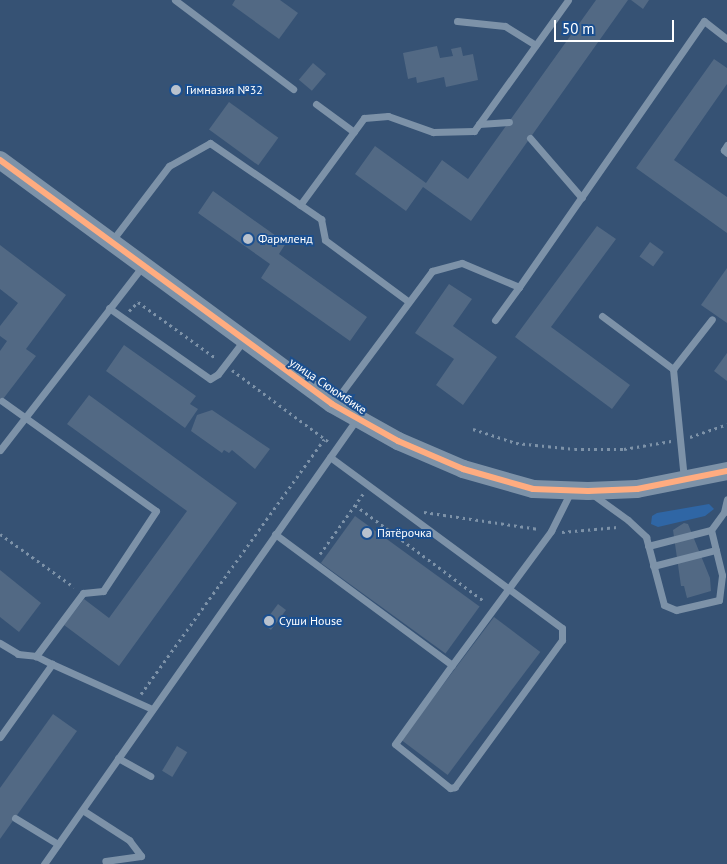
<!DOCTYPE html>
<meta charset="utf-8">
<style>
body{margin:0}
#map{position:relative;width:727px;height:864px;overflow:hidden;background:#365274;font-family:"PT Sans",sans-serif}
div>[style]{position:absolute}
.green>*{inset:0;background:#2f66a5}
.building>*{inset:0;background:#526984;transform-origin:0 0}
.path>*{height:3px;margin-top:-1.5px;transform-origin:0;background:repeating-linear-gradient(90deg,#7d92a8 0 2.5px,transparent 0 6.5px)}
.service>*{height:7px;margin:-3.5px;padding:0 3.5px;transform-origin:3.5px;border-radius:3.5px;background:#7d92a8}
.tertiary>*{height:18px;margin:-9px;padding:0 9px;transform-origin:9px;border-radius:9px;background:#7d92a8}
.cycleway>*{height:6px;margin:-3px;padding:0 3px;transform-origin:3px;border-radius:3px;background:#ffac80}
.dots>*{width:14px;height:14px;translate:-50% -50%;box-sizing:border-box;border:2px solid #1b4f8f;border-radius:50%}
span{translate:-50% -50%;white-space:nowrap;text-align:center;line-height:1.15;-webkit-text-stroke:4px #1b4f8f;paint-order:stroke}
.poi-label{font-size:12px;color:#fff}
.left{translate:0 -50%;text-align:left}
.street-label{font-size:12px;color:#fff}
.scale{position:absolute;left:554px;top:20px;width:120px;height:22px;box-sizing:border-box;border:2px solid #fff;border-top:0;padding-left:6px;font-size:15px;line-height:18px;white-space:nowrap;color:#fff;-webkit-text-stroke:4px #1b4f8f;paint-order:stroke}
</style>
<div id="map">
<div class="green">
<div style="clip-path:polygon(709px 504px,714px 509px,705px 516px,658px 527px,651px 524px,652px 516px,657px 513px)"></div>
</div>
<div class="building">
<div style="clip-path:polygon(235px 0,280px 0,298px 13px,279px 39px,232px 5px)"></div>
<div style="clip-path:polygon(596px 0,628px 0,471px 221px,423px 187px,406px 211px,355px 174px,375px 146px,426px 183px,442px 160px,468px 179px)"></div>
<div style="clip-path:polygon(631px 0,649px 0,643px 9px)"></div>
<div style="clip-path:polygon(437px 46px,440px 58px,453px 56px,451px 49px,461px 47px,463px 56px,473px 54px,478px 80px,446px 87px,444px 77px,417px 83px,416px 77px,408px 79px,403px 53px)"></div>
<div style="clip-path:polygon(714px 59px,727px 68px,727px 84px,674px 160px,727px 197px,727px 233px,636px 168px)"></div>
<div style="left:313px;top:63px;width:17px;height:22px;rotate:40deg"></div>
<div style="left:229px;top:102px;width:61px;height:34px;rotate:36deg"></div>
<div style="clip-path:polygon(213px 191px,286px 243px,279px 254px,367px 317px,350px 341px,261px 278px,270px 264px,198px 213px)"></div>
<div style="clip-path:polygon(597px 226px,616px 239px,551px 327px,630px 385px,612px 409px,515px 337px)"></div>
<div style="left:650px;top:242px;width:17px;height:18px;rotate:36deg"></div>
<div style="clip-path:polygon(0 245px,66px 295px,26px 349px,36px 356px,0 403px,0 351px,7px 341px,0 336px,0 326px,18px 303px,0 289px)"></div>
<div style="clip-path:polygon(727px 268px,727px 323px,701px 305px)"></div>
<div style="clip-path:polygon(449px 284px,472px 299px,453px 326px,497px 357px,463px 405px,436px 385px,454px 359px,415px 333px)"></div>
<div style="clip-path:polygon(124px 345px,196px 396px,190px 404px,198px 409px,185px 428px,106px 371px)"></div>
<div style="clip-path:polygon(727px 353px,727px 381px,714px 371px)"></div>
<div style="clip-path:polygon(89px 395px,237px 503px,119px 666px,64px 625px,84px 599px,109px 618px,187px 511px,67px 424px)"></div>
<div style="clip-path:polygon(212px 410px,270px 449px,255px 469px,232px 450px,229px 453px,224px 450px,222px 453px,191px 431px,197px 415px)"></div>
<div style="left:355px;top:516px;width:154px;height:58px;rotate:36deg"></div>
<div style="clip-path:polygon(684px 523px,688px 524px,710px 578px,711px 591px,687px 598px,684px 586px,681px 586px,673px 530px)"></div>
<div style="clip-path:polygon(0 570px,41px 603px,19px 632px,0 617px)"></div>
<div style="left:278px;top:604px;width:10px;height:25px;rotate:37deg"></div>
<div style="left:494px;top:617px;width:58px;height:154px;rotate:37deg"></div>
<div style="clip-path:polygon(53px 714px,77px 731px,0 839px,0 788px)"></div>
<div style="left:177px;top:746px;width:12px;height:29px;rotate:31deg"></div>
</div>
<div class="path">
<div style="left:129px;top:311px;width:13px;rotate:-45deg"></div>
<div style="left:138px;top:302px;width:97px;rotate:35.8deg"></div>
<div style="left:232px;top:370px;width:121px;rotate:36.6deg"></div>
<div style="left:473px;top:429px;width:45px;rotate:18deg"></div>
<div style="left:516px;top:443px;width:59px;rotate:5.8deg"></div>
<div style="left:575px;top:449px;width:49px"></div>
<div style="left:624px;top:449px;width:48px;rotate:-9.7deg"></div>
<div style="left:690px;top:437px;width:39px;rotate:-19deg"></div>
<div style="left:355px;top:505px;width:162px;rotate:36.7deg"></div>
<div style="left:424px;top:512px;width:116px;rotate:8.4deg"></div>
<div style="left:562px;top:532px;width:56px;rotate:-5.1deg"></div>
<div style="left:0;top:534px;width:91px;rotate:35.6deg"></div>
<div style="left:320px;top:554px;width:74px;rotate:-54.4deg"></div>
<div style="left:141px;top:694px;width:314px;rotate:-54.3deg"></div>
</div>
<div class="service">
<div style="left:175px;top:0;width:148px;rotate:37deg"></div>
<div style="left:457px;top:21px;width:48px;rotate:5.9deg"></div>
<div style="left:505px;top:26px;width:36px;rotate:32deg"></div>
<div style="left:316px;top:104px;width:47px;rotate:36.4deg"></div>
<div style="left:479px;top:124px;width:30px;rotate:-4deg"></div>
<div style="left:530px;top:138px;width:79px;rotate:49.1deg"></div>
<div style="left:727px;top:145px;width:6px;rotate:121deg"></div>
<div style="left:724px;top:150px;width:4px;rotate:45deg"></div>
<div style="left:300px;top:205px;width:108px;rotate:-53.7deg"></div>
<div style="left:364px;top:118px;width:24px;rotate:-5deg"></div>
<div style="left:388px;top:116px;width:48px;rotate:19.6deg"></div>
<div style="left:433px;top:132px;width:41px;rotate:-1.4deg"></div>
<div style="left:474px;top:131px;width:161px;rotate:-54.3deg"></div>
<div style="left:111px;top:242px;width:96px;rotate:-52.7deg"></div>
<div style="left:169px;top:166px;width:47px;rotate:-29.3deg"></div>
<div style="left:210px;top:143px;width:135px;rotate:34.4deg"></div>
<div style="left:321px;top:219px;width:21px;rotate:79deg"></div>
<div style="left:325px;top:240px;width:104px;rotate:36.4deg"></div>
<div style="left:109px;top:308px;width:123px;rotate:35.1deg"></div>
<div style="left:210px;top:379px;width:9px;rotate:-32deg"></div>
<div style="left:218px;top:374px;width:43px;rotate:-52.6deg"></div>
<div style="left:602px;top:316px;width:89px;rotate:36.7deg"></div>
<div style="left:673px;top:369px;width:111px;rotate:84.3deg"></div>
<div style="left:495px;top:320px;width:41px;rotate:-54deg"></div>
<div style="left:673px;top:369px;width:63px;rotate:-52deg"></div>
<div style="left:2px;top:401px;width:189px;rotate:35.5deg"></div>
<div style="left:156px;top:511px;width:96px;rotate:123.5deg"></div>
<div style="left:103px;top:591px;width:20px;rotate:174deg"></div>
<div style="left:83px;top:593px;width:79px;rotate:126.7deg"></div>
<div style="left:36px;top:656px;width:18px;rotate:27deg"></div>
<div style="left:333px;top:404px;width:166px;rotate:-53.3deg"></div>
<div style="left:432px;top:271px;width:31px;rotate:-15deg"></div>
<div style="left:462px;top:263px;width:62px;rotate:22.8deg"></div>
<div style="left:519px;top:287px;width:324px;rotate:-55.2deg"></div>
<div style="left:704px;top:21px;width:29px;rotate:38deg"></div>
<div style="left:0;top:450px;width:232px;rotate:-52.2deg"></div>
<div style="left:330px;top:457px;width:288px;rotate:36.4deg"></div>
<div style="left:562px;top:628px;width:12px;rotate:90deg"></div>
<div style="left:562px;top:640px;width:182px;rotate:126.1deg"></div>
<div style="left:455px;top:787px;width:5px;rotate:169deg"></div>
<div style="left:450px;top:788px;width:70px;rotate:-141.3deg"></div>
<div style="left:395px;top:744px;width:97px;rotate:-54.2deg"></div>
<div style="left:592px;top:494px;width:44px;rotate:35.8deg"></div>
<div style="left:628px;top:520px;width:25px;rotate:43deg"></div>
<div style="left:646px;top:537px;width:70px;rotate:75.2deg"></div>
<div style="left:664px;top:605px;width:13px;rotate:23deg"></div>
<div style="left:676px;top:610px;width:44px;rotate:-13.1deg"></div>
<div style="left:719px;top:600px;width:25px;rotate:-83deg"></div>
<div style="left:722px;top:575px;width:46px;rotate:-103.7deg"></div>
<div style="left:275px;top:534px;width:220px;rotate:36.5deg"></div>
<div style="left:452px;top:665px;width:167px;rotate:-53.5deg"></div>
<div style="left:551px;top:531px;width:45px;rotate:-63.4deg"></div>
<div style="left:648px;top:546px;width:65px;rotate:-14.3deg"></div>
<div style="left:711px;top:530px;width:22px;rotate:-54deg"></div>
<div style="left:724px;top:512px;width:13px;rotate:-77deg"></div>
<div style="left:653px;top:566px;width:65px;rotate:-14.3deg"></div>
<div style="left:0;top:643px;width:21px;rotate:31deg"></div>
<div style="left:18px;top:654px;width:18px;rotate:6deg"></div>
<div style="left:0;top:737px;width:90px;rotate:-54.5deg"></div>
<div style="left:52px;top:664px;width:110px;rotate:24.2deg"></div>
<div style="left:118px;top:758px;width:37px;rotate:29deg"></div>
<div style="left:84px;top:811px;width:54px;rotate:32.8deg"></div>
<div style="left:129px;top:840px;width:20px;rotate:53deg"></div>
<div style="left:141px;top:856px;width:36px;rotate:172deg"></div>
<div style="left:15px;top:818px;width:50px;rotate:31.2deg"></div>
<div style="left:44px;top:864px;width:543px;rotate:-54.9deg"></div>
</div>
<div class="tertiary">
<div style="left:0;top:160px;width:412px;rotate:36.3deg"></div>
<div style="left:332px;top:404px;width:76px;rotate:29.3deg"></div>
<div style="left:398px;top:441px;width:71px;rotate:23.3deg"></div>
<div style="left:463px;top:469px;width:73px;rotate:15.9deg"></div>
<div style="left:533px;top:489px;width:55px;rotate:2.1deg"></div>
<div style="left:588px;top:491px;width:49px;rotate:-2.3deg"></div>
<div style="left:637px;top:489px;width:92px;rotate:-11.3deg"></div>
</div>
<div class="cycleway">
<div style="left:0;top:160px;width:412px;rotate:36.3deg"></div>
<div style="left:332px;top:404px;width:76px;rotate:29.3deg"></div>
<div style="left:398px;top:441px;width:71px;rotate:23.3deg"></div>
<div style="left:463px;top:469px;width:73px;rotate:15.9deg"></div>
<div style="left:533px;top:489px;width:55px;rotate:2.1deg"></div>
<div style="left:588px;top:491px;width:49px;rotate:-2.3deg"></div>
<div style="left:637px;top:489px;width:92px;rotate:-11.3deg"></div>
</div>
<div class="dots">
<div style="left:176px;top:90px;background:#b9c2ce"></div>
<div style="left:248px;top:239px;background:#b9c2ce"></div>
<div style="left:367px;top:533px;background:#b9c2ce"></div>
<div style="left:269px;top:621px;background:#b9c2ce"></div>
</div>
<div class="poi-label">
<span class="left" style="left:186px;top:90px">Гимназия №32</span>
<span class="left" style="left:258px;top:239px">Фармленд</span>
<span class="left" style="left:377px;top:533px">Пятёрочка</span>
<span class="left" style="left:279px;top:621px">Суши House</span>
</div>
<div class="street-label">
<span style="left:328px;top:386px;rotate:34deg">улица Сююмбике</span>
</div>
<div class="scale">50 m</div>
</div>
